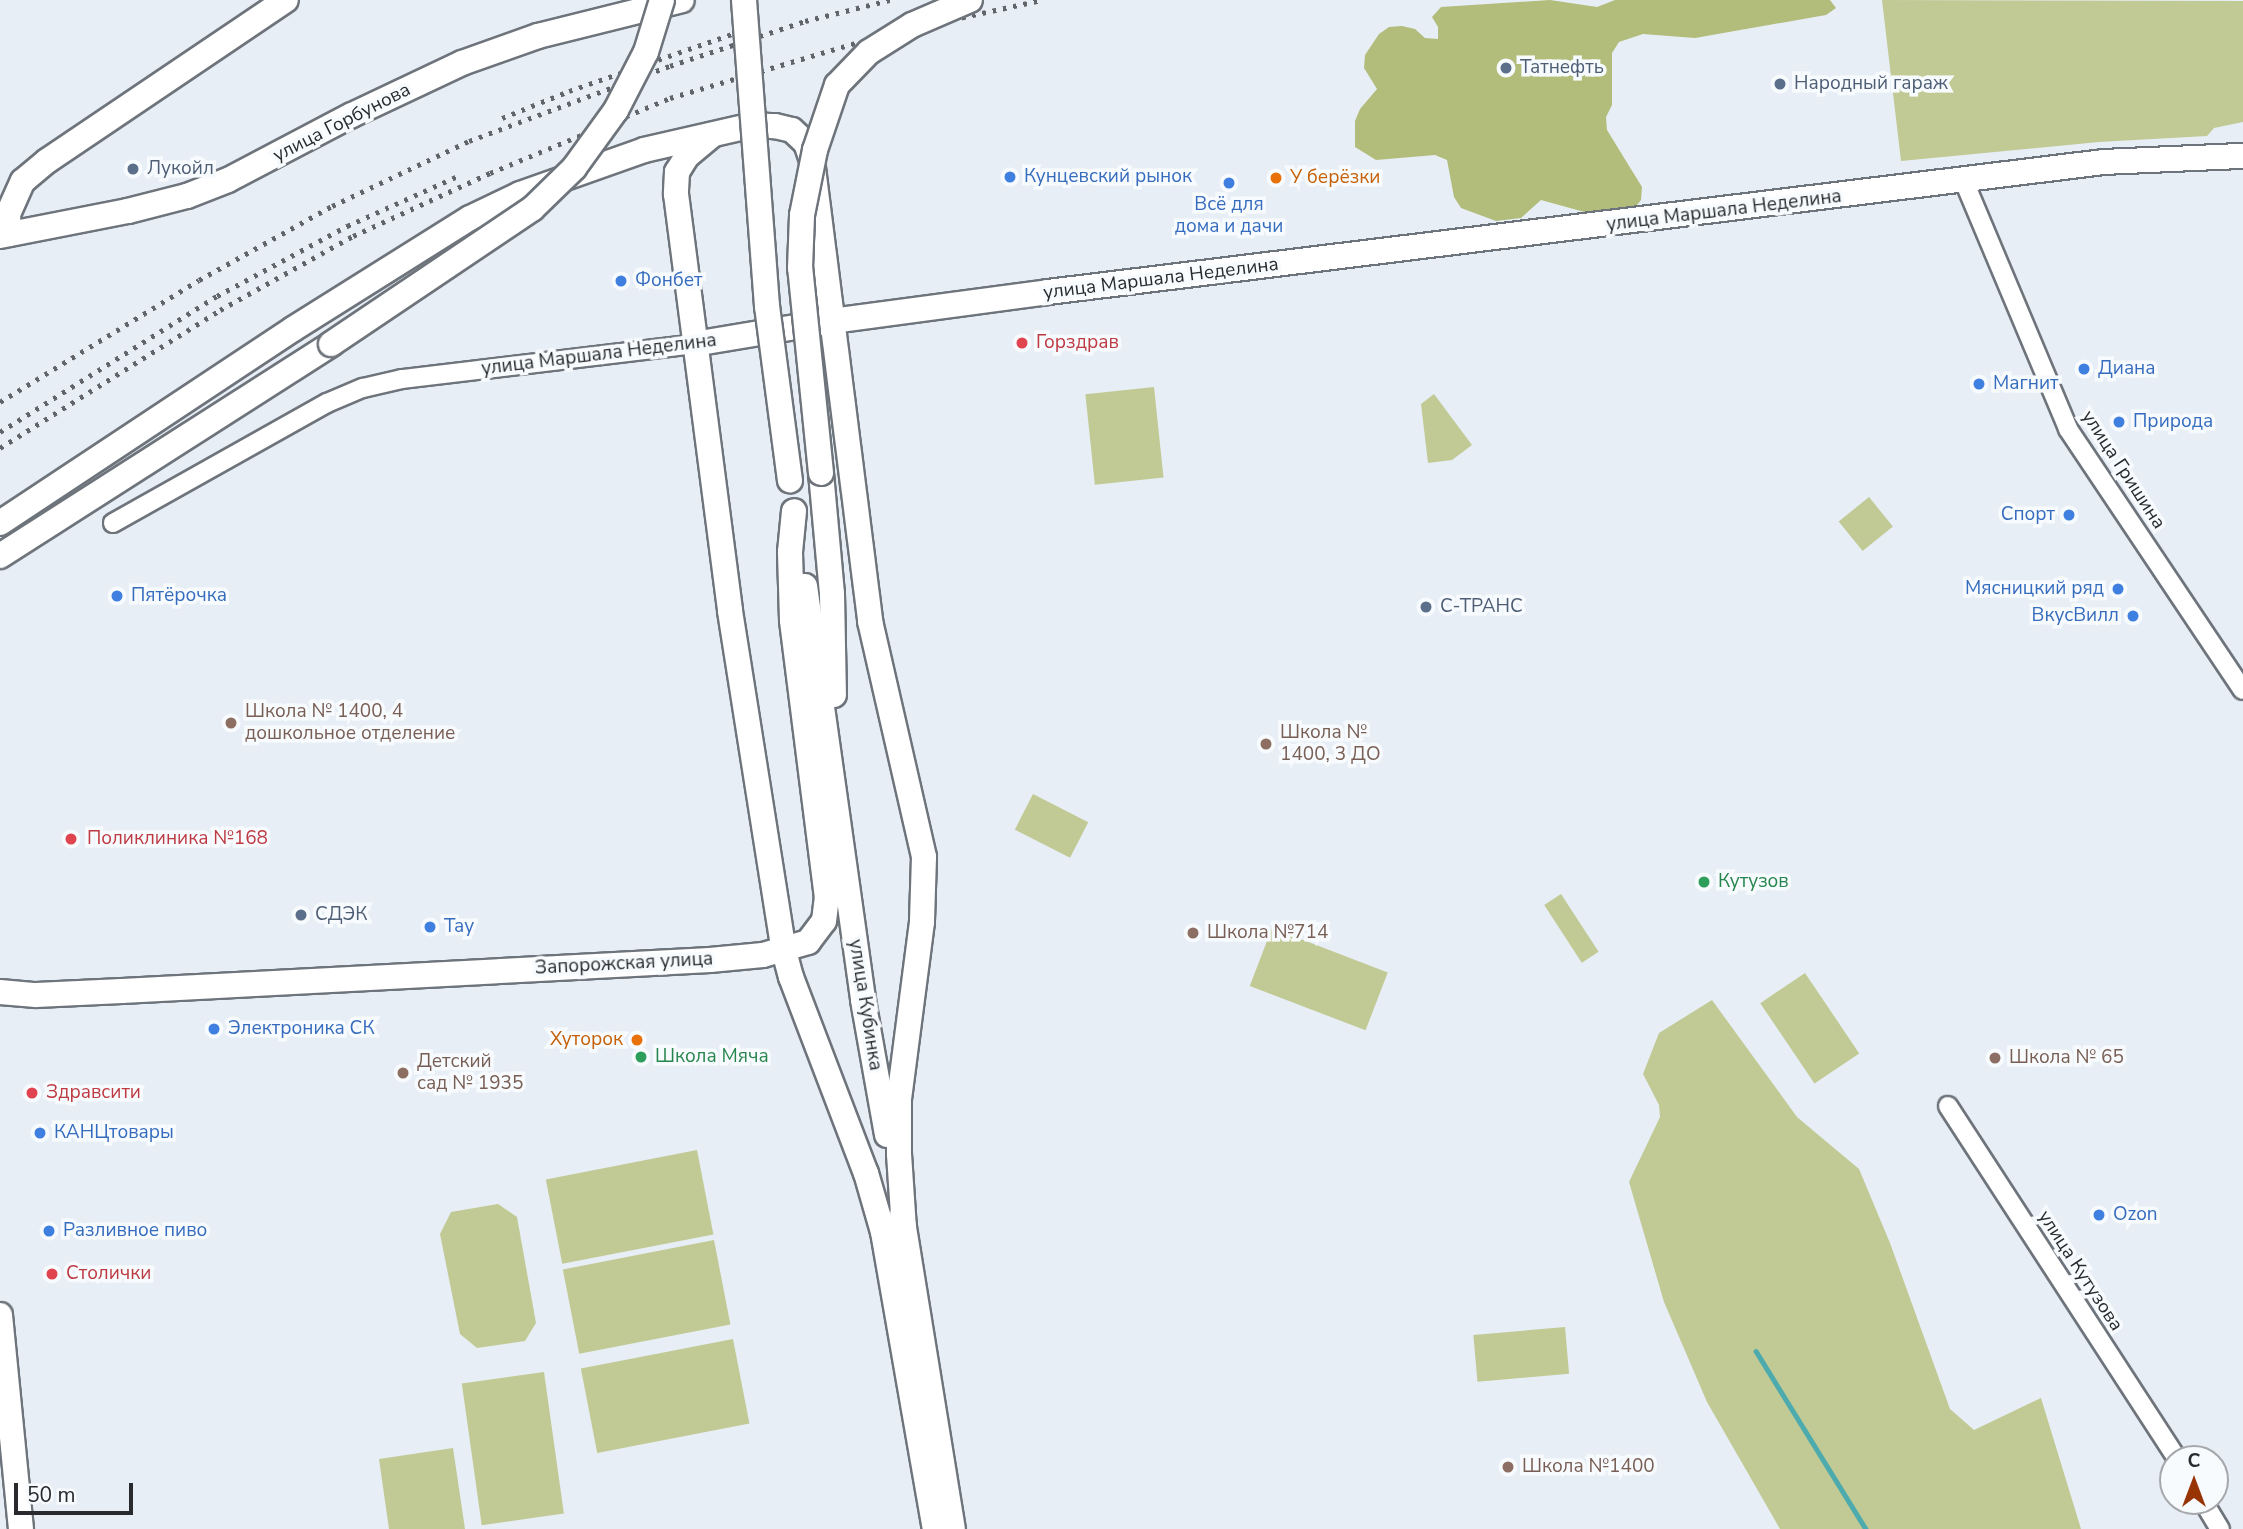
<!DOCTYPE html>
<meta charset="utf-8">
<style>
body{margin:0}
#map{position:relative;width:2243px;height:1529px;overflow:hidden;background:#e7eef6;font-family:"Nunito Sans",sans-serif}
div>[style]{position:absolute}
.green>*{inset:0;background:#c1ca94;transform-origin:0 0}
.forest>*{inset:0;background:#b2bd7b}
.stream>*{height:4.5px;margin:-2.25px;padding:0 2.25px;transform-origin:2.25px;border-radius:2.25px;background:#4dabae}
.roads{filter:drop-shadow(2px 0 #6e747b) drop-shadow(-2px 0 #6e747b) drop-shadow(0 2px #6e747b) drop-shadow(0 -2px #6e747b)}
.street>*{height:18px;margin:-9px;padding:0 9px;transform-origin:9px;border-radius:9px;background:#fff}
.secondary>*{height:24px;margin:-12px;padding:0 12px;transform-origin:12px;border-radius:12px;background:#fff}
.rail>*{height:4.5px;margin-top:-2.25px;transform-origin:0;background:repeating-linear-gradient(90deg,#61656a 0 3.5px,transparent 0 10.5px)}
.bridges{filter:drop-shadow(2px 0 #6e747b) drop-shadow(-2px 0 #6e747b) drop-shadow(0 2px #6e747b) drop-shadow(0 -2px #6e747b)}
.secondary-bridge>*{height:24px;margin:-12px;padding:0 12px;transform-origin:12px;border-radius:12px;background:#fff}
.dots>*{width:19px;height:19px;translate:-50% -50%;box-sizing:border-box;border:4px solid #f8fbfe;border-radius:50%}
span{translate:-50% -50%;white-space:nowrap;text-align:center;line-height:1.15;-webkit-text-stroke:7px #f8fbfe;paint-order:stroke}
.service-label{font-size:19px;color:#4e5e75}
.left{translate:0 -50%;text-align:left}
.street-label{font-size:19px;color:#282a2e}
.shop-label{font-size:19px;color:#366cbe}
.right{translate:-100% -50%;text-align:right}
.food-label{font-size:19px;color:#c56008}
.health-label{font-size:19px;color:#be3a42}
.education-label{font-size:19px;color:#785e54}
.leisure-label{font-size:19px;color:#27864d}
.north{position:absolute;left:2159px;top:1445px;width:70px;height:70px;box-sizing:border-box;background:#f8fbfe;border:2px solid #a5a7ab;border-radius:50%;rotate:0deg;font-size:19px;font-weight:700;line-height:28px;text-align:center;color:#282a2e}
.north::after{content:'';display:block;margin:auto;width:24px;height:32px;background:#983304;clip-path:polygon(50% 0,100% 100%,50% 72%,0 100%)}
.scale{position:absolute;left:14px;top:1483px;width:119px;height:32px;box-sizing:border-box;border:4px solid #282a2e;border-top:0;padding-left:9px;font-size:21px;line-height:24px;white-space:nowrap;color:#282a2e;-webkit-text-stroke:5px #f8fbfe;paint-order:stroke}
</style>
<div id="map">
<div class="green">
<div style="clip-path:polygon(1882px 0,2243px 1px,2243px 122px,2214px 128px,2207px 136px,2099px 142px,1901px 161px)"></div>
<div style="left:1154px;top:387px;width:91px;height:69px;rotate:84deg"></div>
<div style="clip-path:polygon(1434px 394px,1472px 445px,1452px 460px,1428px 463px,1421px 404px)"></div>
<div style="left:1869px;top:497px;width:38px;height:39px;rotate:51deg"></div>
<div style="left:1033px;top:794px;width:62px;height:40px;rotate:27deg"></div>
<div style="left:1561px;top:894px;width:69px;height:20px;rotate:57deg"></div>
<div style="left:1272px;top:928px;width:124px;height:62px;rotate:21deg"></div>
<div style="left:1805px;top:973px;width:97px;height:54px;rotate:56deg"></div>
<div style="clip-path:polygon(1712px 1000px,1797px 1117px,1859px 1169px,1890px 1243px,1950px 1409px,1974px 1430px,2041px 1398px,2081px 1529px,1780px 1529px,1707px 1402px,1664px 1302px,1629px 1182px,1660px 1117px,1659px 1105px,1643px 1074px,1659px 1033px)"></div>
<div style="left:697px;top:1150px;width:86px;height:154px;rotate:79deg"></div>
<div style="clip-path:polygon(498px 1204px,517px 1217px,536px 1323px,525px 1341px,477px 1348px,460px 1334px,440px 1234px,451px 1212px)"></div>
<div style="left:714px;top:1240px;width:86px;height:154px;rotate:79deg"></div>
<div style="left:1565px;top:1327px;width:47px;height:92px;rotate:85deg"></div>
<div style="left:733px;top:1339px;width:86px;height:155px;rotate:79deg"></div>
<div style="left:544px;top:1372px;width:143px;height:83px;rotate:82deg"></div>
<div style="clip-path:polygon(453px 1448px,465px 1529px,389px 1529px,379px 1459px)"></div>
</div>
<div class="forest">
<div style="clip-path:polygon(1550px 0,1597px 7px,1615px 0,1830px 0,1836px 8px,1826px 15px,1695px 38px,1643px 34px,1619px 42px,1612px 53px,1612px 105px,1606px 117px,1607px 130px,1642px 187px,1641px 200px,1633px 210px,1588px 213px,1541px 200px,1521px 218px,1496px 221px,1461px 208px,1454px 197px,1447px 160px,1435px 155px,1376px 160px,1355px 147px,1355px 121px,1360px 109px,1377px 89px,1364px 68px,1365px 55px,1379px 34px,1389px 27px,1402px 26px,1415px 29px,1425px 38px,1438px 39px,1438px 27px,1432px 17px,1441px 7px)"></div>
</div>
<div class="stream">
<div style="left:1756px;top:1351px;width:209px;rotate:58.3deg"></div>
</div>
<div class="roads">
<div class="street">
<div style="left:1964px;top:181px;width:269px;rotate:67.2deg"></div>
<div style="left:2068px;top:429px;width:314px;rotate:56.2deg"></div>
<div style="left:113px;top:523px;width:245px;rotate:-29.3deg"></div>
<div style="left:327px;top:403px;width:39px;rotate:-23deg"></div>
<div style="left:363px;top:388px;width:40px;rotate:-13deg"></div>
<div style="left:402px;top:379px;width:294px;rotate:-6.8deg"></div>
<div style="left:1948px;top:1106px;width:421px;rotate:57deg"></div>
<div style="left:2203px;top:1501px;width:33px;rotate:59deg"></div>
</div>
<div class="secondary">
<div style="left:711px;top:136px;width:31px;rotate:140deg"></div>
<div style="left:687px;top:156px;width:19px;rotate:122deg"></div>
<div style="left:677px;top:172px;width:22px;rotate:93deg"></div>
<div style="left:676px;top:194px;width:420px;rotate:82.6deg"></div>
<div style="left:730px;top:611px;width:344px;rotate:81deg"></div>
<div style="left:784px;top:951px;width:27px;rotate:75deg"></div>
<div style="left:791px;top:977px;width:210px;rotate:69.1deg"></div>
<div style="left:866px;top:1173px;width:61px;rotate:73.9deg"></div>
<div style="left:883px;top:1232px;width:302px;rotate:80.1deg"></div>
<div style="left:9px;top:234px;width:20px;rotate:-93deg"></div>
<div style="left:8px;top:214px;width:36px;rotate:-66deg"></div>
<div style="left:23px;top:181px;width:31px;rotate:-40deg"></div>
<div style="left:47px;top:161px;width:288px;rotate:-34deg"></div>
<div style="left:0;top:236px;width:130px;rotate:-11.1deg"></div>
<div style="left:128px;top:211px;width:61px;rotate:-14.3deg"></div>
<div style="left:187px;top:196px;width:44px;rotate:-21.3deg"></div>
<div style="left:228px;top:180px;width:140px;rotate:-27.7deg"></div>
<div style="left:352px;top:115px;width:122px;rotate:-25.3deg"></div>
<div style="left:462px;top:63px;width:81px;rotate:-19.6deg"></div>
<div style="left:538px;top:36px;width:148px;rotate:-14deg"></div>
<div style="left:694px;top:344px;width:140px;rotate:-9.5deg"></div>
<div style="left:832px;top:321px;width:218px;rotate:-7.6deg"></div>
<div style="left:1048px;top:292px;width:1063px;rotate:-7.02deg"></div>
<div style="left:2103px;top:162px;width:140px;rotate:-2.5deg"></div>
<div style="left:821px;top:473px;width:121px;rotate:84.8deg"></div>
<div style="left:832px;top:594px;width:101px;rotate:88.9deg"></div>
<div style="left:0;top:523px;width:351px;rotate:-33.5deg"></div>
<div style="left:293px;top:329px;width:209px;rotate:-32.1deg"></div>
<div style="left:470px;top:218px;width:55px;rotate:-25.6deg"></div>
<div style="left:520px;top:194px;width:132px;rotate:-19.5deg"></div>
<div style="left:644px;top:150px;width:112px;rotate:-12.9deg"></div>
<div style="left:753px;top:125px;width:22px;rotate:3deg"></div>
<div style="left:775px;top:126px;width:17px;rotate:13deg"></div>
<div style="left:792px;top:130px;width:19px;rotate:43deg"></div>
<div style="left:806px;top:143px;width:18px;rotate:71deg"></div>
<div style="left:812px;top:160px;width:465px;rotate:82.8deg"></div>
<div style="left:870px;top:621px;width:242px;rotate:77.1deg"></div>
<div style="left:924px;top:857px;width:65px;rotate:91.8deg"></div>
<div style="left:922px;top:922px;width:177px;rotate:97.4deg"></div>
<div style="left:899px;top:1098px;width:56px;rotate:90deg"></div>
<div style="left:899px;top:1154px;width:75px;rotate:86.2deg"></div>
<div style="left:0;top:556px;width:393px;rotate:-32.6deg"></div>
<div style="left:805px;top:586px;width:418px;rotate:82deg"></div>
<div style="left:863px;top:1000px;width:137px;rotate:79.9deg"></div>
<div style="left:0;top:992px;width:36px;rotate:5deg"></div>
<div style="left:36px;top:995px;width:86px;rotate:-2.7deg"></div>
<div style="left:122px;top:991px;width:589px;rotate:-3.02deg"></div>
<div style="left:710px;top:960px;width:53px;rotate:-5.4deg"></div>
<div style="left:763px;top:955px;width:47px;rotate:-16.1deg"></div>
<div style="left:808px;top:942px;width:26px;rotate:-53deg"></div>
<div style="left:824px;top:921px;width:23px;rotate:-83deg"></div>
<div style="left:827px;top:898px;width:280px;rotate:-97.2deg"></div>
<div style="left:792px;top:620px;width:68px;rotate:-91.7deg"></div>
<div style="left:790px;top:552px;width:41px;rotate:-84.4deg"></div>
<div style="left:902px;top:1215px;width:318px;rotate:80.8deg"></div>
<div style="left:0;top:1315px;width:215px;rotate:84.4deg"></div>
</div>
</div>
<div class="rail">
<div style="left:502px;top:118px;width:72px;rotate:-21.9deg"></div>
<div style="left:569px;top:91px;width:176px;rotate:-19.3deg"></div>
<div style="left:0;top:402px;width:233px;rotate:-31.5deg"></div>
<div style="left:199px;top:280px;width:152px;rotate:-29.1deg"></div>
<div style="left:332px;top:206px;width:152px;rotate:-25.4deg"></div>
<div style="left:469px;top:141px;width:215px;rotate:-20.5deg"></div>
<div style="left:670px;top:66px;width:142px;rotate:-18.4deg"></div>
<div style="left:805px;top:21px;width:88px;rotate:-13.9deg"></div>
<div style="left:0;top:432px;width:256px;rotate:-32.1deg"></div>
<div style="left:217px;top:296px;width:148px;rotate:-28.3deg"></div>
<div style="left:347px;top:226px;width:124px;rotate:-24.3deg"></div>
<div style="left:0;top:448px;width:260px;rotate:-32.1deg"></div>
<div style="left:220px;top:310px;width:152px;rotate:-29.1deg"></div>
<div style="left:353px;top:236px;width:151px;rotate:-24.7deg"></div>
<div style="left:490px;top:173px;width:195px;rotate:-22.6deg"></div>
<div style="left:670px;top:98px;width:229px;rotate:-16.5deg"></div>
<div style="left:890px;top:33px;width:155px;rotate:-12.3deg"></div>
</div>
<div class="bridges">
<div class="secondary-bridge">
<div style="left:744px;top:0;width:307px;rotate:85.7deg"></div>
<div style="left:767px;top:306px;width:176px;rotate:82.5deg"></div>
<div style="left:331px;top:344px;width:242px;rotate:-33.9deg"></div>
<div style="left:532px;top:209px;width:59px;rotate:-44.3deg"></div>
<div style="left:574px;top:168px;width:72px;rotate:-54.1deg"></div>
<div style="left:616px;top:110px;width:65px;rotate:-62.7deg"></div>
<div style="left:646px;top:52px;width:54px;rotate:-72.9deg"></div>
<div style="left:821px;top:473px;width:206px;rotate:-95.8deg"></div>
<div style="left:800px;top:268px;width:53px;rotate:-87.8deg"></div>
<div style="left:802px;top:215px;width:66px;rotate:-78.7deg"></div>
<div style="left:815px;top:150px;width:69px;rotate:-71.3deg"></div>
<div style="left:837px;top:85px;width:46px;rotate:-45.9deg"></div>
<div style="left:869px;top:52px;width:51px;rotate:-32.1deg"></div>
<div style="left:912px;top:25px;width:63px;rotate:-23.3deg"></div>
</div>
</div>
<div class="dots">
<div style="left:1506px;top:68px;background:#5c6f8a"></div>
<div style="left:1780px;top:84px;background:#5c6f8a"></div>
<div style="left:133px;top:169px;background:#5c6f8a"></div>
<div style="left:1010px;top:177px;background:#3f7fe0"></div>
<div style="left:1276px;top:178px;background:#e8710a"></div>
<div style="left:1229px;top:183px;background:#3f7fe0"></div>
<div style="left:621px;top:281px;background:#3f7fe0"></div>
<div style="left:1022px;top:343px;background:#e0444e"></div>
<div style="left:2084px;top:369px;background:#3f7fe0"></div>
<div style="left:1979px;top:384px;background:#3f7fe0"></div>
<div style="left:2119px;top:422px;background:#3f7fe0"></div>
<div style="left:2069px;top:515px;background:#3f7fe0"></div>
<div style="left:2118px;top:589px;background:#3f7fe0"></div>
<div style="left:117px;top:596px;background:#3f7fe0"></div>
<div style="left:1426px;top:607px;background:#5c6f8a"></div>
<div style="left:2133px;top:616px;background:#3f7fe0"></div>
<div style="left:231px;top:723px;background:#8d6e63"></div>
<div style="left:1266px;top:744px;background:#8d6e63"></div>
<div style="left:71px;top:839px;background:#e0444e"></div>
<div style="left:1704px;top:882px;background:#2e9e5b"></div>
<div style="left:301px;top:915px;background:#5c6f8a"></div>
<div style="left:430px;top:927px;background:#3f7fe0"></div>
<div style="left:1193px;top:933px;background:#8d6e63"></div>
<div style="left:214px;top:1029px;background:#3f7fe0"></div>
<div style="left:637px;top:1040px;background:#e8710a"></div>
<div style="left:641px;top:1057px;background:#2e9e5b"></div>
<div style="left:1995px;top:1058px;background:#8d6e63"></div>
<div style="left:403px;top:1073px;background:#8d6e63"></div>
<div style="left:32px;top:1093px;background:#e0444e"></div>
<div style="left:40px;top:1133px;background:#3f7fe0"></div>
<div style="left:2099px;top:1215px;background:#3f7fe0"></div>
<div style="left:49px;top:1231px;background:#3f7fe0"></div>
<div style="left:52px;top:1274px;background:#e0444e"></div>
<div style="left:1508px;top:1467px;background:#8d6e63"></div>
</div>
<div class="service-label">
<span class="left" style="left:1520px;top:68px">Татнефть</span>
<span class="left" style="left:1794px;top:84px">Народный гараж</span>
<span class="left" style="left:147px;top:169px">Лукойл</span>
<span class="left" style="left:1440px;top:607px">С-ТРАНС</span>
<span class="left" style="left:315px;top:915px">СДЭК</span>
</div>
<div class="street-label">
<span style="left:342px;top:123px;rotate:-27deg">улица Горбунова</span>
<span style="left:1724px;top:211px;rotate:-7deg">улица Маршала Неделина</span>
<span style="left:1161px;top:279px;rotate:-7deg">улица Маршала Неделина</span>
<span style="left:599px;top:355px;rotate:-7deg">улица Маршала Неделина</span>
<span style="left:2123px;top:470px;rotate:57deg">улица Гришина</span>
<span style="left:624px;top:964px;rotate:-3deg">Запорожская улица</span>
<span style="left:865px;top:1005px;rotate:81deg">улица Кубинка</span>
<span style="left:2080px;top:1271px;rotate:57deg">улица Кутузова</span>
</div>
<div class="shop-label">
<span class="left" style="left:1024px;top:177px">Кунцевский рынок</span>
<span style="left:1229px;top:216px">Всё для<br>дома и дачи</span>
<span class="left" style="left:635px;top:281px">Фонбет</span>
<span class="left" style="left:2098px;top:369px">Диана</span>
<span class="left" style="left:1993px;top:384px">Магнит</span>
<span class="left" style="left:2133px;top:422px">Природа</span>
<span class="right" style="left:2055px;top:515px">Спорт</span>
<span class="right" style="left:2104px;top:589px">Мясницкий ряд</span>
<span class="left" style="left:131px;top:596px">Пятёрочка</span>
<span class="right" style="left:2119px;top:616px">ВкусВилл</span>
<span class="left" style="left:444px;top:927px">Тау</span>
<span class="left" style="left:228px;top:1029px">Электроника СК</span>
<span class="left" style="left:54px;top:1133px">КАНЦтовары</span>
<span class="left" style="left:2113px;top:1215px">Ozon</span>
<span class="left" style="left:63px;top:1231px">Разливное пиво</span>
</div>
<div class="food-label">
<span class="left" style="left:1290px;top:178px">У берёзки</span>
<span class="right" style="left:623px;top:1040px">Хуторок</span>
</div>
<div class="health-label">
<span class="left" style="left:1036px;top:343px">Горздрав</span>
<span class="left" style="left:87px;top:839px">Поликлиника №168</span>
<span class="left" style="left:46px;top:1093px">Здравсити</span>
<span class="left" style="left:66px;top:1274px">Столички</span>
</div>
<div class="education-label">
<span class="left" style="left:245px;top:723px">Школа № 1400, 4<br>дошкольное отделение</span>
<span class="left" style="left:1280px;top:744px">Школа №<br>1400, 3 ДО</span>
<span class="left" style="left:1207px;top:933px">Школа №714</span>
<span class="left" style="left:2009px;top:1058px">Школа № 65</span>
<span class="left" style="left:417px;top:1073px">Детский<br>сад № 1935</span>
<span class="left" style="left:1522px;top:1467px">Школа №1400</span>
</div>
<div class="leisure-label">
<span class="left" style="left:1718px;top:882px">Кутузов</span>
<span class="left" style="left:655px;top:1057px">Школа Мяча</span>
</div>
<div class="north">С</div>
<div class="scale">50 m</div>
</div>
